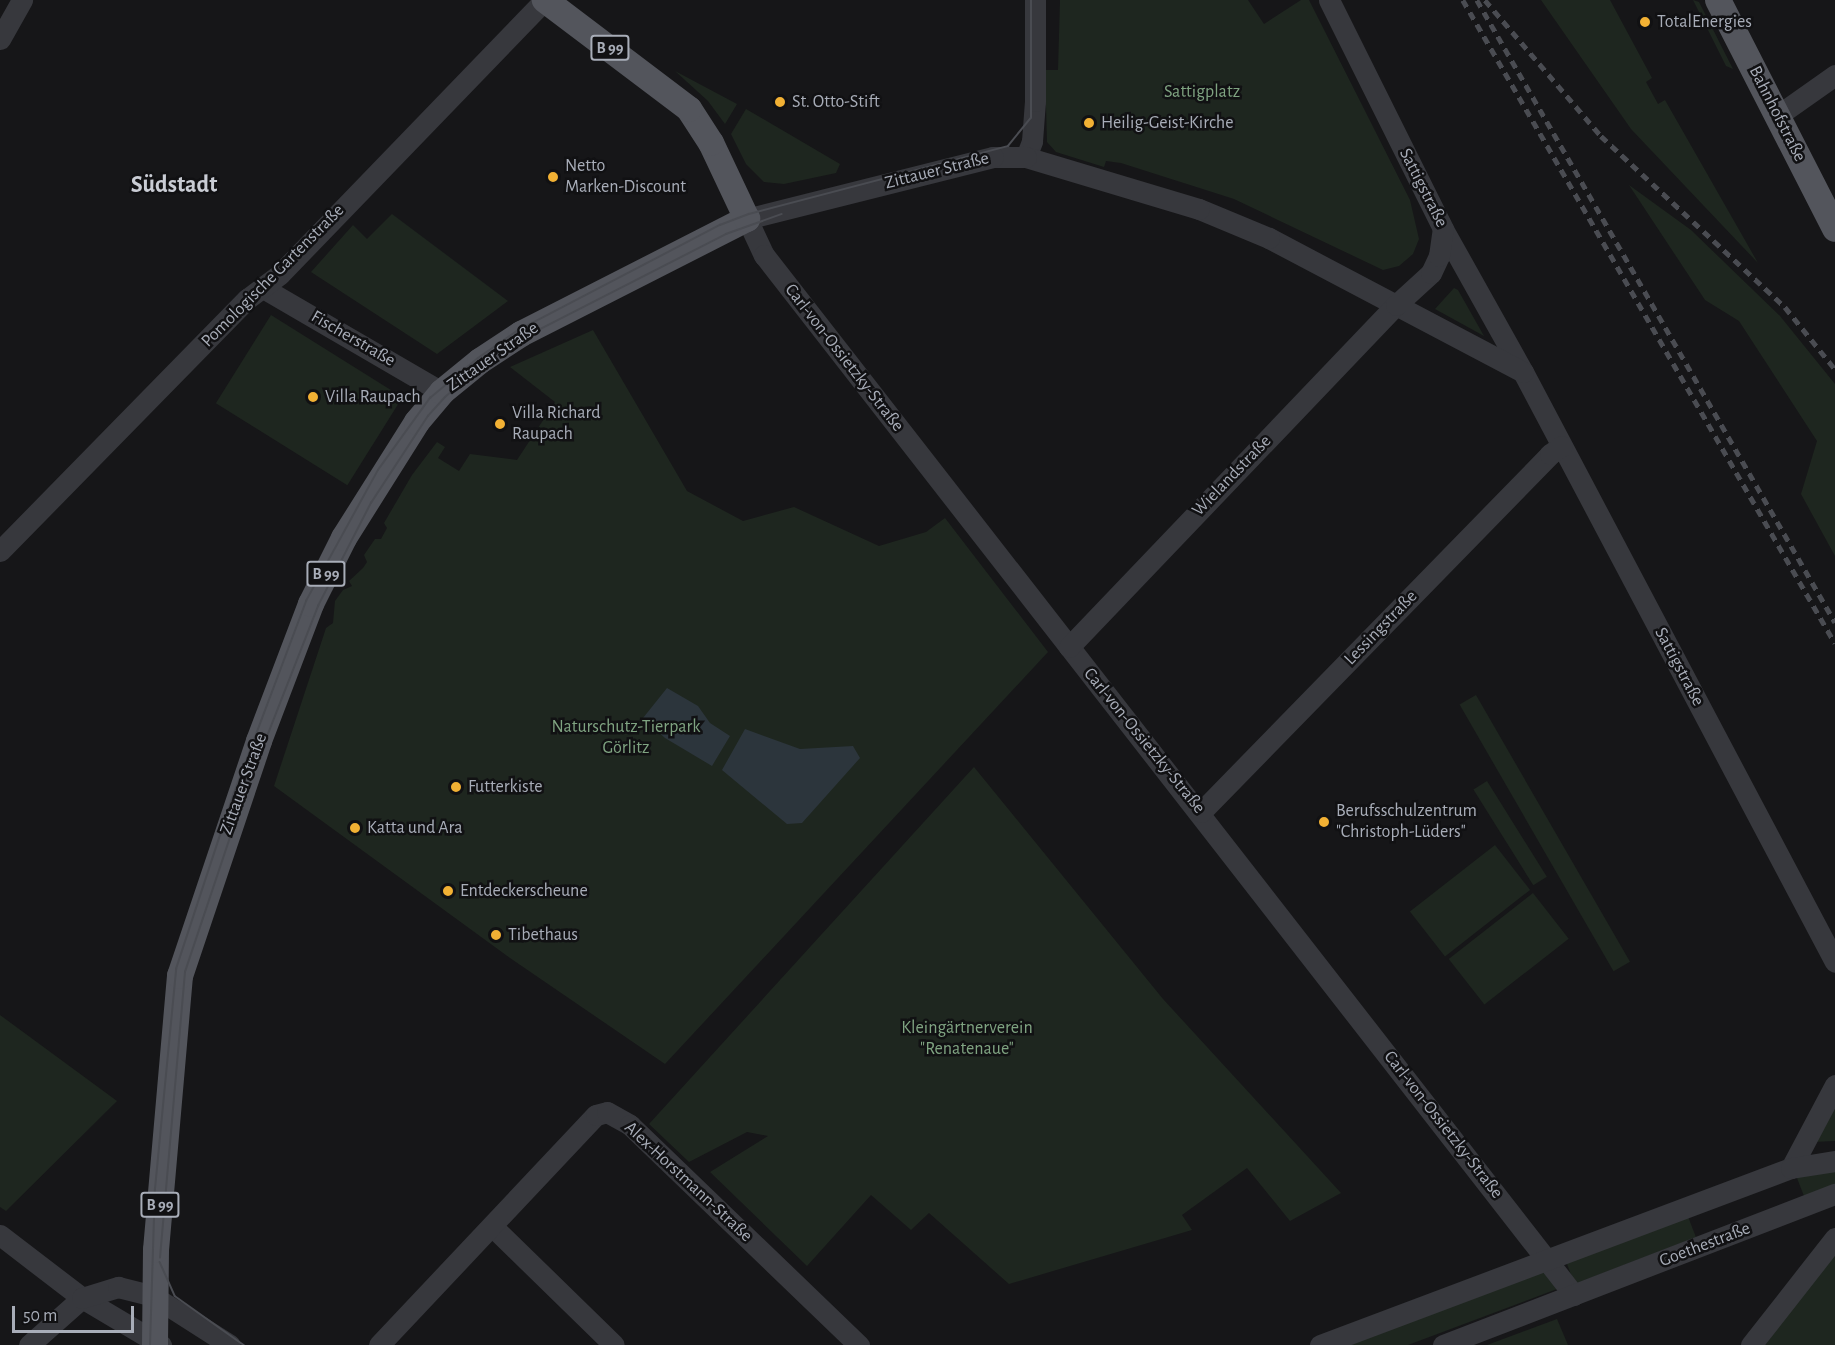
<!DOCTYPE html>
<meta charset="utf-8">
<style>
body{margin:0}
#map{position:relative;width:1835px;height:1345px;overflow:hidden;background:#161618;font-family:"Alegreya Sans",sans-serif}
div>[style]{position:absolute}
.green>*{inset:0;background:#1e261f;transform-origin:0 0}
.water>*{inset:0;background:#2c353c}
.minor>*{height:21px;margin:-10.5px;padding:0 10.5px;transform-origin:10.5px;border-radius:10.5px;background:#37383d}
.major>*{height:26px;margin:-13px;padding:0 13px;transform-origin:13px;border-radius:13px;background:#53555c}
.tram>*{height:1.5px;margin:-0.75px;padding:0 0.75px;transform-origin:0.75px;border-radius:0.75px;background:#4a4c52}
.rail>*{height:4.5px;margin-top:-2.25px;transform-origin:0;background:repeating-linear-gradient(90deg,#4a4c52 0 8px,transparent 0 14px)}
.dots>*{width:16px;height:16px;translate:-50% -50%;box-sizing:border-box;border:3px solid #111113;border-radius:50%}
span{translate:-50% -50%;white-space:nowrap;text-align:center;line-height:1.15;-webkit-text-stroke:5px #111113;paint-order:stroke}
.shield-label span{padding:2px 4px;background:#111113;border:2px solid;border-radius:4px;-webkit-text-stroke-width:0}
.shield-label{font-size:16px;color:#a8adb8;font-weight:700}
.poi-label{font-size:18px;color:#a8adb8}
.left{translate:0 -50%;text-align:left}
.park-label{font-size:18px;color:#7fa381}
.street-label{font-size:18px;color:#a8adb8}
.district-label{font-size:24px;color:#c9ccd4;font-weight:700}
.scale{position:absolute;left:12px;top:1306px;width:122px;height:27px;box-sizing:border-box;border:3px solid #a8adb8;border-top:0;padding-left:8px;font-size:18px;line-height:21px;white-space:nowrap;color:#a8adb8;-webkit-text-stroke:4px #111113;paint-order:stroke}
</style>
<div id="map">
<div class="green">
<div style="clip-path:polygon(1060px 0,1248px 0,1264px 24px,1301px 0,1309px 0,1410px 200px,1419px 239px,1413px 254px,1399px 266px,1383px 270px,1234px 199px,1121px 163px,1106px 161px,1104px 167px,1056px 152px,1047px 142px,1045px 70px,1058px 70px)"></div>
<div style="clip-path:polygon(1541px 0,1610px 0,1652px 78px,1646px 82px,1658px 104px,1665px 100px,1758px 263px,1631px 129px)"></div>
<div style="clip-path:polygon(1693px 0,1699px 2px,1733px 69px,1726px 66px)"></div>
<div style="clip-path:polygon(675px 71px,737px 104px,725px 124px,708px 101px)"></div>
<div style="clip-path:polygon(746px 109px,840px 164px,836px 173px,784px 184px,764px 182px,746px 164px,731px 134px)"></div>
<div style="clip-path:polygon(1629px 185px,1691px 230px,1780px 316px,1835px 384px,1835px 556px,1801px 494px,1817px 441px,1739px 321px,1705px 300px)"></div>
<div style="clip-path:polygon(392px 214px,508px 301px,437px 354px,311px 272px,353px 225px,367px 239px)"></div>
<div style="clip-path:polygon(1454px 288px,1458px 290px,1484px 336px,1435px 309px)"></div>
<div style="left:271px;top:315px;width:155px;height:104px;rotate:32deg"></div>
<div style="clip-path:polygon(593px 330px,687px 491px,743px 521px,794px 507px,879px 546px,926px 532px,945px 518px,1048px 652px,665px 1064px,510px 958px,274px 786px,326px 628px,333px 623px,335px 601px,343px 590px,352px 586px,349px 581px,363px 568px,367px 562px,364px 555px,375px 539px,381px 539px,387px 528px,384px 523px,412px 475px,437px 442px,445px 447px,438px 458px,459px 471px,470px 454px,517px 460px,555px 402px,510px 367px)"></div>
<div style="left:1476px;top:695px;width:308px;height:19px;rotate:60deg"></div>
<div style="clip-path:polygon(974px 767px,1163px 999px,1341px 1193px,1290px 1221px,1247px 1168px,1182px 1215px,1192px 1230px,1009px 1284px,929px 1213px,911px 1230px,871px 1195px,807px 1266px,710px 1172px,768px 1136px,747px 1132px,689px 1162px,649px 1124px)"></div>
<div style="left:1487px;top:781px;width:113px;height:16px;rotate:58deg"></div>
<div style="left:1495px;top:845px;width:57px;height:108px;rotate:52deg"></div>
<div style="left:1533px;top:893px;width:58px;height:107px;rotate:52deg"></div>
<div style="clip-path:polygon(0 1015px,117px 1101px,6px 1211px,0 1207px)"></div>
<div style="clip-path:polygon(1835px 1101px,1835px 1141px,1812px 1142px)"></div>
<div style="clip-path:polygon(1835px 1167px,1835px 1185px,1804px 1196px,1795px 1173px)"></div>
<div style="left:1687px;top:1214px;width:25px;height:130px;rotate:69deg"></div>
<div style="clip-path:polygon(1835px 1256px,1835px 1345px,1765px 1345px,1822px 1269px)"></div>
<div style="clip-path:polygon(1541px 1269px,1557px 1289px,1408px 1345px,1338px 1345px)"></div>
<div style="clip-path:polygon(1557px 1319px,1568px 1345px,1487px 1345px)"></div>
</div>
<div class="water">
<div style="clip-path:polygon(667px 688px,698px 706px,710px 723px,730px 736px,712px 766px,665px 738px,643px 718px)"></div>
<div style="clip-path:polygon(745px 729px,800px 749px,853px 746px,860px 758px,802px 823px,787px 824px,722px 770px)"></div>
</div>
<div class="minor">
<div style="left:1329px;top:0;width:256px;rotate:63.5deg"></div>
<div style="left:1443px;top:229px;width:164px;rotate:60.8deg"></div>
<div style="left:1523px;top:372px;width:667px;rotate:62.13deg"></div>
<div style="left:0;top:39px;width:45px;rotate:-60.6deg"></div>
<div style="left:1777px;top:116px;width:71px;rotate:-35.3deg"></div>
<div style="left:1026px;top:157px;width:17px;rotate:-69deg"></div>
<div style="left:1032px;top:141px;width:40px;rotate:-85.7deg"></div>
<div style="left:1035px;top:101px;width:101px;rotate:-90deg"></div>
<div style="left:263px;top:288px;width:207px;rotate:30.2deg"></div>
<div style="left:1523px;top:372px;width:287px;rotate:-152.2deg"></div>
<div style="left:1269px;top:238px;width:76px;rotate:-157.5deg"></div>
<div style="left:1199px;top:209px;width:181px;rotate:-163.3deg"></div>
<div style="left:1026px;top:157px;width:33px;rotate:180deg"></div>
<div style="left:993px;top:157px;width:254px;rotate:165.9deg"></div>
<div style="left:747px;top:219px;width:40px;rotate:65deg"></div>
<div style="left:764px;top:255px;width:1318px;rotate:52.09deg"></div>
<div style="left:0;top:551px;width:353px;rotate:-45.6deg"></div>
<div style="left:247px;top:299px;width:41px;rotate:-37.1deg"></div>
<div style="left:280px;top:274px;width:381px;rotate:-46deg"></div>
<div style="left:1069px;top:647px;width:473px;rotate:-46.3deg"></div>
<div style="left:1396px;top:305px;width:47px;rotate:-42.4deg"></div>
<div style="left:1431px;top:273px;width:19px;rotate:-65deg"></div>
<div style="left:1439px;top:256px;width:27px;rotate:-82deg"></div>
<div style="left:1201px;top:812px;width:500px;rotate:-45.7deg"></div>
<div style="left:1550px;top:454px;width:14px;rotate:-34deg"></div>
<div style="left:1791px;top:1168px;width:94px;rotate:-62.1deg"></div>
<div style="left:492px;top:1226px;width:170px;rotate:44.3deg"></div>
<div style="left:0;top:1235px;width:103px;rotate:37.5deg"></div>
<div style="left:82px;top:1298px;width:92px;rotate:30.7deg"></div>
<div style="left:29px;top:1345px;width:71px;rotate:-41.6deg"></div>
<div style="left:82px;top:1298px;width:38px;rotate:-17deg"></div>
<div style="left:118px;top:1287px;width:36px;rotate:14deg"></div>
<div style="left:153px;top:1296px;width:91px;rotate:32.5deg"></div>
<div style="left:379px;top:1345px;width:316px;rotate:-46.7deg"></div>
<div style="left:596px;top:1115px;width:11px;rotate:-15deg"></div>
<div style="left:607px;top:1112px;width:26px;rotate:29deg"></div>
<div style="left:630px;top:1125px;width:318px;rotate:43.9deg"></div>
<div style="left:1320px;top:1345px;width:503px;rotate:-20.6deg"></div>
<div style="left:1791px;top:1168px;width:45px;rotate:-9deg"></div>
<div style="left:1443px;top:1345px;width:420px;rotate:-21.1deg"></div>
<div style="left:1751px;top:1345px;width:136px;rotate:-51.9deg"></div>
</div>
<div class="major">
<div style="left:1718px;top:0;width:257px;rotate:62.9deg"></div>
<div style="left:155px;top:1345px;width:95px;rotate:-89.4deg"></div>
<div style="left:156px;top:1250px;width:275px;rotate:-85deg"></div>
<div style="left:180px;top:976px;width:248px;rotate:-71.4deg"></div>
<div style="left:259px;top:741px;width:147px;rotate:-69.2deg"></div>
<div style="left:311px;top:604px;width:74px;rotate:-63.4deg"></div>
<div style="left:344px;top:538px;width:137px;rotate:-57.8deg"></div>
<div style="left:417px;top:422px;width:39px;rotate:-50deg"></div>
<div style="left:442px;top:392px;width:49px;rotate:-39.2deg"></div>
<div style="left:480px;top:361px;width:49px;rotate:-33.4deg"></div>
<div style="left:521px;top:334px;width:254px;rotate:-27deg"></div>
<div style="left:747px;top:219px;width:84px;rotate:-115.3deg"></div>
<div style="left:711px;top:143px;width:40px;rotate:-122.9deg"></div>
<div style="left:689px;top:109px;width:181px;rotate:-142.9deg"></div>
</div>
<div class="tram">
<div style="left:160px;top:1258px;width:287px;rotate:-85deg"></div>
<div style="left:185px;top:972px;width:192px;rotate:-71.5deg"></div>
<div style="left:246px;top:790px;width:198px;rotate:-68.6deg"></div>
<div style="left:318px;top:606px;width:116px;rotate:-62.8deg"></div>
<div style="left:371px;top:503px;width:104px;rotate:-56.8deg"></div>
<div style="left:428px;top:416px;width:25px;rotate:-48deg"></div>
<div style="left:445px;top:397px;width:52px;rotate:-40.4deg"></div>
<div style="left:485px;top:363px;width:45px;rotate:-33.3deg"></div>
<div style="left:523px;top:338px;width:228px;rotate:-27.1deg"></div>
<div style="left:726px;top:234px;width:59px;rotate:-19.7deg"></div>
<div style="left:160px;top:1262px;width:37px;rotate:66deg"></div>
<div style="left:175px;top:1296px;width:85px;rotate:35.4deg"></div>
<div style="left:150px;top:1345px;width:156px;rotate:-88.2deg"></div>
<div style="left:155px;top:1189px;width:221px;rotate:-84.5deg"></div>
<div style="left:176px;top:969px;width:185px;rotate:-71.8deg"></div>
<div style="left:234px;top:793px;width:205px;rotate:-69.4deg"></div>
<div style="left:306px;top:601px;width:149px;rotate:-61.2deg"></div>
<div style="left:378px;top:470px;width:89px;rotate:-54.2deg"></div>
<div style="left:430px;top:398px;width:62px;rotate:-39.8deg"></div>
<div style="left:478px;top:358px;width:47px;rotate:-34.7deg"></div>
<div style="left:517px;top:331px;width:229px;rotate:-27.6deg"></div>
<div style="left:720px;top:225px;width:31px;rotate:-21deg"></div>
<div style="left:749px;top:214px;width:268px;rotate:-14.7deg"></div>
<div style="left:1008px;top:146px;width:36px;rotate:-51deg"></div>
<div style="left:1031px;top:118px;width:118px;rotate:-90deg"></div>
</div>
<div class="rail">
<div style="left:1463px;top:0;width:743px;rotate:59.95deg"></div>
<div style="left:1477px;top:0;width:718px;rotate:60.08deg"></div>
<div style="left:1485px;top:0;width:179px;rotate:49.5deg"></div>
<div style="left:1601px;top:136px;width:251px;rotate:42.9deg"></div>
<div style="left:1785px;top:307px;width:80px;rotate:51.1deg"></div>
</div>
<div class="dots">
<div style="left:1645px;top:22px;background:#f2b134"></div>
<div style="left:780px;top:102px;background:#f2b134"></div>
<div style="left:1089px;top:123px;background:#f2b134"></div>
<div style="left:553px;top:177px;background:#f2b134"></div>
<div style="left:313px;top:397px;background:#f2b134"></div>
<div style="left:500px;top:424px;background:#f2b134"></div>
<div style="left:456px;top:787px;background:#f2b134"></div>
<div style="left:1324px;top:822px;background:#f2b134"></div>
<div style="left:355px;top:828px;background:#f2b134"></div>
<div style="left:448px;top:891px;background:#f2b134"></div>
<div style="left:496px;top:935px;background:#f2b134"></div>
</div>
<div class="shield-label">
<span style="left:610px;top:48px">B 99</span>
<span style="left:326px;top:574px">B 99</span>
<span style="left:160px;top:1205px">B 99</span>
</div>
<div class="poi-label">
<span class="left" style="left:1657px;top:22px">TotalEnergies</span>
<span class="left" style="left:792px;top:102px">St. Otto-Stift</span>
<span class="left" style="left:1101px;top:123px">Heilig-Geist-Kirche</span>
<span class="left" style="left:565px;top:177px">Netto<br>Marken-Discount</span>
<span class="left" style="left:325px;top:397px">Villa Raupach</span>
<span class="left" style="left:512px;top:424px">Villa Richard<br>Raupach</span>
<span class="left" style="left:468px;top:787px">Futterkiste</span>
<span class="left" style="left:1336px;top:822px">Berufsschulzentrum<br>"Christoph-Lüders"</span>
<span class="left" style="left:367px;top:828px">Katta und Ara</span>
<span class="left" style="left:460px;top:891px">Entdeckerscheune</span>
<span class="left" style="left:508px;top:935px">Tibethaus</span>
</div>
<div class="park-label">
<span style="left:1202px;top:92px">Sattigplatz</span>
<span style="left:626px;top:738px">Naturschutz-Tierpark<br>Görlitz</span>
<span style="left:967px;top:1039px">Kleingärtnerverein<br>"Renatenaue"</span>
</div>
<div class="street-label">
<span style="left:1777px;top:114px;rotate:63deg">Bahnhofstraße</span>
<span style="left:937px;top:171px;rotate:-14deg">Zittauer Straße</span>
<span style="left:1423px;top:188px;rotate:63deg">Sattigstraße</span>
<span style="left:273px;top:276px;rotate:-45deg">Pomologische Gartenstraße</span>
<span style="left:353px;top:339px;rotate:30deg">Fischerstraße</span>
<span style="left:493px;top:357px;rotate:-35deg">Zittauer Straße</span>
<span style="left:844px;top:358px;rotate:52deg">Carl-von-Ossietzky-Straße</span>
<span style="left:1232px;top:476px;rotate:-46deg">Wielandstraße</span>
<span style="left:1381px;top:628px;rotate:-46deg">Lessingstraße</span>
<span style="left:1679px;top:667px;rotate:62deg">Sattigstraße</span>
<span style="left:1144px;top:741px;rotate:51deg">Carl-von-Ossietzky-Straße</span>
<span style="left:244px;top:784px;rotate:-70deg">Zittauer Straße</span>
<span style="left:1443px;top:1125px;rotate:52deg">Carl-von-Ossietzky-Straße</span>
<span style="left:688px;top:1182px;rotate:43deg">Alex-Horstmann-Straße</span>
<span style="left:1705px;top:1245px;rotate:-21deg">Goethestraße</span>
</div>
<div class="district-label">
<span style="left:174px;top:186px">Südstadt</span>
</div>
<div class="scale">50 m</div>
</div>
